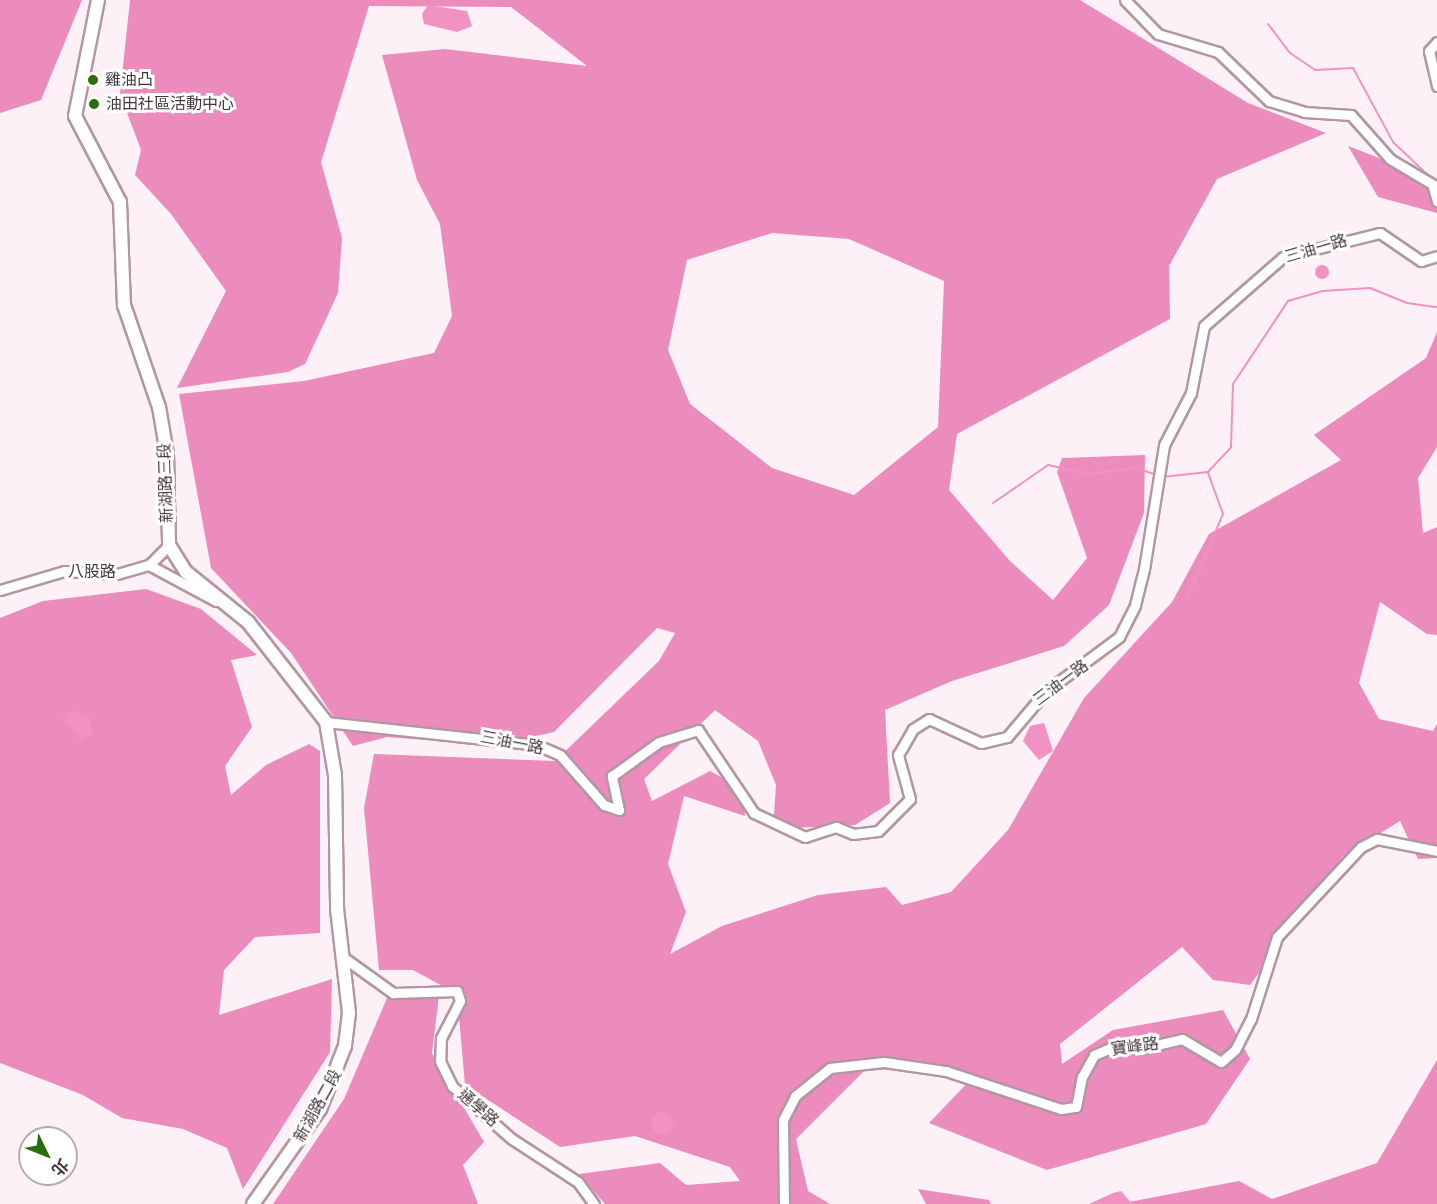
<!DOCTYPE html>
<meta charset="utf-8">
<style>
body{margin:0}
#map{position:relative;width:1437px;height:1204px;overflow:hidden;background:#fdf1f7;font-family:Bitter,"Noto Sans TC",serif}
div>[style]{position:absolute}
.forest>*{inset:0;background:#ec8cbd}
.water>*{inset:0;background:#f292c3}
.round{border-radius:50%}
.stream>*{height:2px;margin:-1px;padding:0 1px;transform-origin:1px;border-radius:1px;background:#f292c3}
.roads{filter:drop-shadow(2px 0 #b297a3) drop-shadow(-2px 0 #b297a3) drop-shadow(0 2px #b297a3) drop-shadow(0 -2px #b297a3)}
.street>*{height:9px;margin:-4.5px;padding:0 4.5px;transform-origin:4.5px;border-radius:4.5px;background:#fff}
.secondary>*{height:12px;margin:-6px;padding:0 6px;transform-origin:6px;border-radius:6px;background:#fff}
.dots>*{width:16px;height:16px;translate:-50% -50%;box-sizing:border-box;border:3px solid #fff;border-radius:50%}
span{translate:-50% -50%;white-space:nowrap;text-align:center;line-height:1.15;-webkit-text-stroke:6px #fff;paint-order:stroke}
.poi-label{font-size:16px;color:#44383e}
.left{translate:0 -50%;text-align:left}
.street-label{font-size:16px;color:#44383e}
.north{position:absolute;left:18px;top:1126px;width:60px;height:60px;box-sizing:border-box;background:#fff;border:2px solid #b4afb2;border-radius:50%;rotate:133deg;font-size:16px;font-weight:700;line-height:24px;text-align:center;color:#44383e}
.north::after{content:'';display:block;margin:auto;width:21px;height:27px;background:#296e09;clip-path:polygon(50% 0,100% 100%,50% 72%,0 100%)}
</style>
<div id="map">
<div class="forest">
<div style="clip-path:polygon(0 0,82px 0,41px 100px,0 113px)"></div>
<div style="clip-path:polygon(evenodd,130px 0,1080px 0,1248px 103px,1326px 133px,1217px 179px,1169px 266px,1170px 319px,957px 434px,949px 490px,1010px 561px,1053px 600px,1087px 558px,1057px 472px,1062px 458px,1145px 455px,1144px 513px,1109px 605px,1064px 646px,952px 681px,885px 710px,890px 803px,855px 825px,773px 829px,776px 785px,758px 741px,715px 710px,644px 779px,652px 801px,710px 771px,743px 789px,745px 816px,684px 796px,668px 864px,686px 912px,670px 954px,722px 926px,818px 895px,886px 887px,902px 905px,951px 892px,1008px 830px,1084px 698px,1172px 602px,1209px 534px,1341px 460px,1314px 435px,1426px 358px,1437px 332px,1437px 447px,1418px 478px,1423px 533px,1437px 527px,1437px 635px,1427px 634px,1380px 602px,1359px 683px,1379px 719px,1433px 731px,1437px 724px,1437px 858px,1418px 859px,1400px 821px,1342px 857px,1250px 985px,1213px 980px,1182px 947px,1060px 1044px,1062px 1064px,1113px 1030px,1223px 1010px,1250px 1059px,1206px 1124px,1047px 1170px,929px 1123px,974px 1076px,876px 1059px,796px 1139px,808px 1191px,830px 1204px,605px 1204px,579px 1174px,660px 1163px,686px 1185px,740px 1181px,730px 1167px,635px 1136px,560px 1147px,465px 1085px,457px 994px,413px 970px,379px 970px,364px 808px,374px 754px,555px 761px,659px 661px,675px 633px,657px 628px,554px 732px,495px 745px,387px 737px,353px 746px,291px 653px,211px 568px,179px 394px,304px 381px,434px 353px,452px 316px,440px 224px,417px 180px,382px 55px,445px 49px,587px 66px,511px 7px,369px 6px,321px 162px,342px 238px,338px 293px,305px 364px,288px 372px,177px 388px,226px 291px,171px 214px,135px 175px,141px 150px,120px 94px,130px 0,772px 233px,849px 239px,944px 281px,938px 427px,854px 495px,772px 468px,690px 404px,668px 350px,687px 260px,772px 233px)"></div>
<div style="clip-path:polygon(1348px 146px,1379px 158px,1437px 196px,1437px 213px,1378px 197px)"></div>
<div style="clip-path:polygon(146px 589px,201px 609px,257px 655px,231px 660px,252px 727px,225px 766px,231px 795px,266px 765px,309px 744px,320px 751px,320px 933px,255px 937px,224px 970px,219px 1015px,332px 979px,330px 1052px,243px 1189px,227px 1148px,183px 1129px,122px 1118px,83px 1095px,0 1063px,0 618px,43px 601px)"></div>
<div style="clip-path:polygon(439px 996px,432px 1053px,484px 1142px,463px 1165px,478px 1204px,273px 1204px,344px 1099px,387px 998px)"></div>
<div style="clip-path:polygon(1437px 1060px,1437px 1204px,1118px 1204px,1239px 1181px,1272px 1199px,1377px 1163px)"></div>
<div style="clip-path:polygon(918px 1189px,989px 1200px,991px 1204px,926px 1204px)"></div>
</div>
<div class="water">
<div style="clip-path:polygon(428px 5px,467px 11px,472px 26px,457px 32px,424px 24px,422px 14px)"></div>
<div class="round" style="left:1315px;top:265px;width:14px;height:14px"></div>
<div style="clip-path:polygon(73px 711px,90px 718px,92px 734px,81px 741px,62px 715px)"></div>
<div style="clip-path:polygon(1044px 723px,1053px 751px,1039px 760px,1023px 741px,1030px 726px)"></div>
<div class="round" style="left:651px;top:1112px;width:22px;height:22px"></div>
<div style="clip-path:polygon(1121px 1191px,1132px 1204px,1089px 1204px,1113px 1193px)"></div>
</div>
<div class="stream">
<div style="left:1268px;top:24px;width:36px;rotate:53deg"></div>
<div style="left:1290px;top:53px;width:30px;rotate:34deg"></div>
<div style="left:1315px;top:70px;width:38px;rotate:-3deg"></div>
<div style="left:1353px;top:68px;width:84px;rotate:61.6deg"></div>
<div style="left:1393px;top:142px;width:55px;rotate:43.5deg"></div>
<div style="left:1162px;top:477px;width:46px;rotate:-6.2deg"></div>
<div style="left:1208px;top:472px;width:34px;rotate:-47deg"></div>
<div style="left:1231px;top:447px;width:63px;rotate:-88.2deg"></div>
<div style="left:1233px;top:384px;width:100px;rotate:-56.5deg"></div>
<div style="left:1288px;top:301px;width:36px;rotate:-16deg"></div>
<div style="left:1323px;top:291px;width:47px;rotate:-3.7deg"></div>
<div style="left:1370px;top:288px;width:40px;rotate:22deg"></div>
<div style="left:1407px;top:303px;width:30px;rotate:8deg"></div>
<div style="left:993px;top:503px;width:67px;rotate:-34.6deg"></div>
<div style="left:1048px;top:465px;width:42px;rotate:12.4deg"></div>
<div style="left:1089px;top:474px;width:48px;rotate:-7.1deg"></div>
<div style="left:1137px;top:468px;width:20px;rotate:20deg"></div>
<div style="left:1187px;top:598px;width:91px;rotate:-66.8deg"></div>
<div style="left:1223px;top:514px;width:44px;rotate:-110.1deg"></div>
</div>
<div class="roads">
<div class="street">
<div style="left:1125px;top:0;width:47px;rotate:45.9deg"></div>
<div style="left:1158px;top:34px;width:63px;rotate:16.7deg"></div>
<div style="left:1218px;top:52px;width:71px;rotate:43.9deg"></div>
<div style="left:1269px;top:101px;width:37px;rotate:17deg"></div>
<div style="left:1304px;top:112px;width:47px;rotate:3.7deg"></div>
<div style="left:1351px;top:115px;width:59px;rotate:48.4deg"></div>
<div style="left:1390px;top:159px;width:55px;rotate:30.8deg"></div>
<div style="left:1437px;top:42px;width:12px;rotate:132deg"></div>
<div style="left:1429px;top:51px;width:36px;rotate:77deg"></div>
<div style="left:1433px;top:187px;width:15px;rotate:74deg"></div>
<div style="left:149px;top:565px;width:76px;rotate:28.2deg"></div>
<div style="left:0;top:590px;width:67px;rotate:-16.5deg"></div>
<div style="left:64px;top:571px;width:53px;rotate:3.2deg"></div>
<div style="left:117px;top:574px;width:33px;rotate:-16deg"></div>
<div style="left:149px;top:565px;width:28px;rotate:-45deg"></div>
<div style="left:326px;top:722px;width:212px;rotate:6.2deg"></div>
<div style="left:537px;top:745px;width:25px;rotate:23deg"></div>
<div style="left:560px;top:755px;width:67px;rotate:48.7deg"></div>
<div style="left:604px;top:805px;width:16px;rotate:18deg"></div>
<div style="left:619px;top:810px;width:35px;rotate:-102deg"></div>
<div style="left:612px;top:776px;width:58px;rotate:-35.9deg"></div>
<div style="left:659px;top:742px;width:41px;rotate:-17.1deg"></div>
<div style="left:698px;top:730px;width:100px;rotate:56deg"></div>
<div style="left:754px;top:813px;width:56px;rotate:25.2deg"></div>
<div style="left:805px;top:837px;width:33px;rotate:-18deg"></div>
<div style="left:836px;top:827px;width:18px;rotate:22deg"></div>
<div style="left:853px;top:834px;width:25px;rotate:-7deg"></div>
<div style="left:878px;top:831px;width:45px;rotate:-45deg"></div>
<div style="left:910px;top:799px;width:46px;rotate:-105.3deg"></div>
<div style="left:898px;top:755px;width:30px;rotate:-60deg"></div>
<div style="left:913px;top:729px;width:19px;rotate:-32deg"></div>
<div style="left:929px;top:719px;width:57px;rotate:24.8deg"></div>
<div style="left:981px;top:743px;width:27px;rotate:-13deg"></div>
<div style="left:1007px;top:737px;width:60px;rotate:-49.7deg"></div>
<div style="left:1046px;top:691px;width:91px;rotate:-36.5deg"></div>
<div style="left:1119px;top:637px;width:36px;rotate:-63deg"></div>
<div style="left:1135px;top:605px;width:37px;rotate:-76deg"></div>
<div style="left:1144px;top:569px;width:126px;rotate:-80.8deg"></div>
<div style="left:1164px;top:445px;width:59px;rotate:-62.6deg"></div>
<div style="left:1191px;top:393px;width:68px;rotate:-79deg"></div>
<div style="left:1204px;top:326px;width:105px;rotate:-41.1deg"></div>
<div style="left:1283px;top:257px;width:100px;rotate:-13.9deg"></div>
<div style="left:1380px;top:233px;width:50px;rotate:34.3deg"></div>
<div style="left:1421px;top:261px;width:17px;rotate:-17deg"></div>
<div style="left:347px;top:960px;width:57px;rotate:35.7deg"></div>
<div style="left:393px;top:993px;width:64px;rotate:-1.8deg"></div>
<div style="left:457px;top:991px;width:10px;rotate:73deg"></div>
<div style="left:460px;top:1001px;width:42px;rotate:117.2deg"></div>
<div style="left:441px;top:1038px;width:23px;rotate:92deg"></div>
<div style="left:440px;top:1061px;width:28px;rotate:64deg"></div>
<div style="left:452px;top:1086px;width:80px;rotate:41.5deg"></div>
<div style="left:512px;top:1139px;width:79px;rotate:33.1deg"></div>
<div style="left:578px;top:1182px;width:27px;rotate:54deg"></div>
<div style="left:784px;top:1204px;width:84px;rotate:-90.7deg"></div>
<div style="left:783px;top:1120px;width:27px;rotate:-63deg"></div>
<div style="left:795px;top:1096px;width:45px;rotate:-38.7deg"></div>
<div style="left:830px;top:1068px;width:54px;rotate:-6.3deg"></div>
<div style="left:884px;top:1062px;width:63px;rotate:8.3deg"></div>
<div style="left:946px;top:1071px;width:121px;rotate:18.3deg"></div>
<div style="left:1061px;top:1109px;width:15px;rotate:-8deg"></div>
<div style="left:1076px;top:1107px;width:31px;rotate:-79deg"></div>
<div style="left:1082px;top:1077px;width:25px;rotate:-61deg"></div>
<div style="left:1094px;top:1055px;width:23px;rotate:-23deg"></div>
<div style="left:1115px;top:1046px;width:24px;rotate:7deg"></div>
<div style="left:1139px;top:1049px;width:44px;rotate:-13.1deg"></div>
<div style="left:1182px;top:1039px;width:45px;rotate:30.5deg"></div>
<div style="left:1221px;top:1062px;width:18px;rotate:-41deg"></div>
<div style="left:1235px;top:1050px;width:35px;rotate:-63deg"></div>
<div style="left:1251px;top:1019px;width:86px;rotate:-72.4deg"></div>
<div style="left:1277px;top:937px;width:123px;rotate:-47deg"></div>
<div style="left:1361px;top:847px;width:18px;rotate:-27deg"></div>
<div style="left:1377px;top:839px;width:61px;rotate:11.3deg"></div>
</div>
<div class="secondary">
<div style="left:98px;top:0;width:118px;rotate:101.2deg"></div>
<div style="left:75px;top:116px;width:97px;rotate:62.4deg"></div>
<div style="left:120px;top:202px;width:103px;rotate:87.8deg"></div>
<div style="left:124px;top:305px;width:108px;rotate:71.1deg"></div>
<div style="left:159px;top:407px;width:48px;rotate:80.3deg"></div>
<div style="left:167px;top:454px;width:91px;rotate:88.7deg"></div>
<div style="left:169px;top:545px;width:32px;rotate:58deg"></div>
<div style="left:186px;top:572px;width:80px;rotate:38.9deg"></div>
<div style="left:248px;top:622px;width:127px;rotate:52deg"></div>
<div style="left:326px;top:722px;width:54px;rotate:80.4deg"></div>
<div style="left:335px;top:775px;width:134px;rotate:89.1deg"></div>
<div style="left:337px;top:909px;width:105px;rotate:83.4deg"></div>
<div style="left:349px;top:1013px;width:33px;rotate:97deg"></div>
<div style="left:345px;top:1046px;width:68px;rotate:111.6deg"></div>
<div style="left:320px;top:1109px;width:116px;rotate:125.2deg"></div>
</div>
</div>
<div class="dots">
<div style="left:93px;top:80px;background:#296e09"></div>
<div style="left:94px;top:104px;background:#296e09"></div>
</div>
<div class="poi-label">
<span class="left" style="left:105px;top:80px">雞油凸</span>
<span class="left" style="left:106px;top:104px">油田社區活動中心</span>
</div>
<div class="street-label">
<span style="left:1316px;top:249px;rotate:-16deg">三油一路</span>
<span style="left:166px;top:483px;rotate:-92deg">新湖路三段</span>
<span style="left:92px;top:572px">八股路</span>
<span style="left:1061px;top:683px;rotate:-37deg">三油一路</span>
<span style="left:512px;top:743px;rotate:11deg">三油一路</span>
<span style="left:1135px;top:1047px;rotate:-8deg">寶峰路</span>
<span style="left:318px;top:1106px;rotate:-61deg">新湖路二段</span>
<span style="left:478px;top:1108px;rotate:41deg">通學路</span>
</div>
<div class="north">北</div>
</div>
